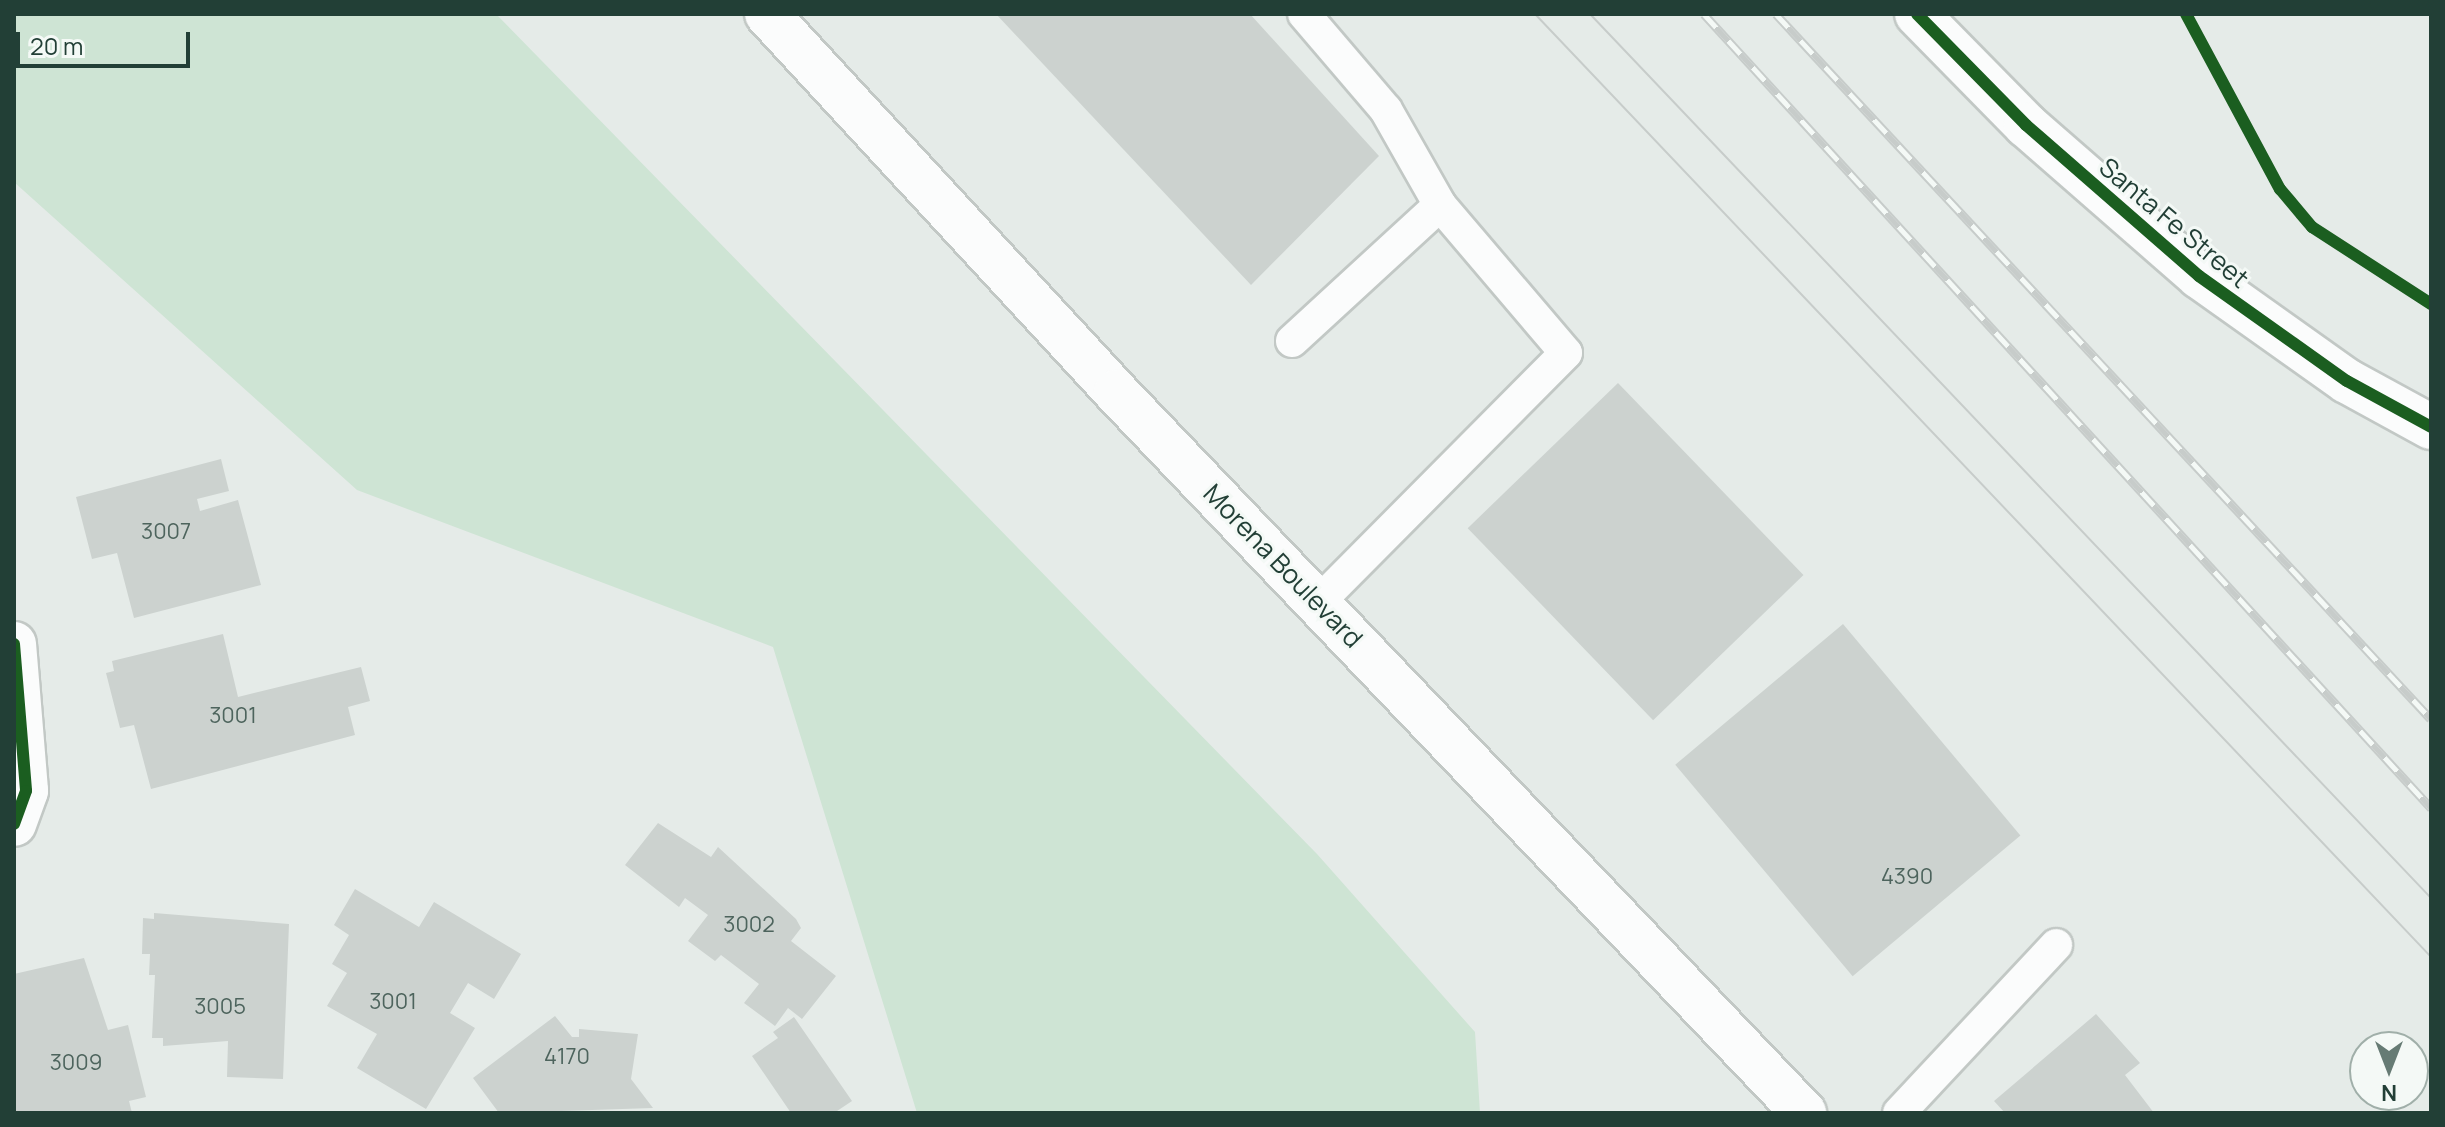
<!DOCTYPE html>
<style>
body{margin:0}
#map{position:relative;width:2445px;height:1127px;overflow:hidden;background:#e5ebe8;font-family:Manrope,sans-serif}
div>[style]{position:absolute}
.green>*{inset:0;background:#cee4d4}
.building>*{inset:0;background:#ccd2cf;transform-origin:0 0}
.roads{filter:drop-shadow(2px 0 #c2c8c5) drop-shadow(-2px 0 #c2c8c5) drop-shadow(0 2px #c2c8c5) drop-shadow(0 -2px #c2c8c5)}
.lane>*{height:32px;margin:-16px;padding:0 16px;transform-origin:16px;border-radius:16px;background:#fbfcfc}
.street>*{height:44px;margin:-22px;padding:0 22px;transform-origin:22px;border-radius:22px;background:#fbfcfc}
.secondary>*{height:44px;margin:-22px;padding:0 22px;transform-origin:22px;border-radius:22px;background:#fbfcfc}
.tram>*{height:2px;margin:-1px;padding:0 1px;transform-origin:1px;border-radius:1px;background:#c7ccca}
.rail>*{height:9px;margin-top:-4.5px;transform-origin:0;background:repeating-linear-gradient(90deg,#f4f9f6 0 18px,#c7ccca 0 36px);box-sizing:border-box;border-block:2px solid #c7ccca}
.cycleway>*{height:12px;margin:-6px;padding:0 6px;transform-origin:6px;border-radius:6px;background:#1b5e20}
span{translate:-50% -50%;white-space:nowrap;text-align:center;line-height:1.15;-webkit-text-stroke:6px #f4f9f6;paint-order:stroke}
.number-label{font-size:22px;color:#4d645d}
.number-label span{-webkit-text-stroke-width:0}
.street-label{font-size:26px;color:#223f36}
.frame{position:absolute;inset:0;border:16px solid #223f36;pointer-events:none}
.north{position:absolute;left:2349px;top:1031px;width:80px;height:80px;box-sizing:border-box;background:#f4f9f6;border:2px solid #a0afa9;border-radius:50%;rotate:180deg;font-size:22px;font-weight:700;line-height:32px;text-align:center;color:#223f36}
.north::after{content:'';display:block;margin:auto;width:28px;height:36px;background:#667b74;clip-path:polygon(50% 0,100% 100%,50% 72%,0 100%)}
.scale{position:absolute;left:16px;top:32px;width:174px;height:36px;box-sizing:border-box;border:4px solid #223f36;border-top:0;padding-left:10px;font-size:24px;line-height:28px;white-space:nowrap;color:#223f36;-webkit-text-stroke:6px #f4f9f6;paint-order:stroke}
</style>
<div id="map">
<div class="green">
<div style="clip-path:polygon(14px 14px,496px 14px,1317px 854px,1475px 1032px,1480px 1113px,917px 1113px,773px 647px,357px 490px,14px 182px)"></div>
</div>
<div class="building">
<div style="clip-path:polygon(996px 14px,1250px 14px,1379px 156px,1251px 285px)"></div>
<div style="left:1618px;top:383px;width:267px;height:209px;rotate:46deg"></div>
<div style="clip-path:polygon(221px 459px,229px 491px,197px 499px,200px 511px,238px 500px,261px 585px,134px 618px,117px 553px,92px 559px,76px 497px)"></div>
<div style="left:1843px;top:624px;width:276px;height:219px;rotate:50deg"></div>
<div style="clip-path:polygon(223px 634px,238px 697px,361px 667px,370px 701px,348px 707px,355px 735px,151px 789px,134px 725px,120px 728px,106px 673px,114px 671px,112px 661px)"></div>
<div style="clip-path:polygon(658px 823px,711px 857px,718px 847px,796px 919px,801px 928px,791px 941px,836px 976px,802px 1019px,788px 1008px,775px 1026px,744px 1003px,759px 984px,721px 955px,715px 961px,688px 941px,708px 915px,685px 898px,679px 907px,625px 865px)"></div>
<div style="clip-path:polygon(355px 889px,419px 927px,434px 902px,521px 954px,494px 999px,468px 983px,450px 1013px,475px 1028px,426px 1109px,357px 1068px,377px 1034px,327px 1006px,347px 973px,332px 964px,349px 935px,334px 925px)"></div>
<div style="clip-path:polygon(154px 913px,289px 924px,283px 1079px,227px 1077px,228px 1041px,163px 1046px,163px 1038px,152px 1038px,155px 975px,149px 975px,150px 954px,142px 954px,143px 918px,154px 919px)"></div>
<div style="clip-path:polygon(84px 958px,108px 1030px,128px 1025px,146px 1097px,129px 1101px,132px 1113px,14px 1113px,14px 974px)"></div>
<div style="clip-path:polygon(2096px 1014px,2140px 1063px,2125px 1075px,2154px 1113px,2005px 1113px,1994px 1101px)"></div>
<div style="clip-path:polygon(555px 1016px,572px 1037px,579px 1037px,579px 1029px,638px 1034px,631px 1079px,653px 1108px,499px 1113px,473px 1078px)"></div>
<div style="clip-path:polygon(794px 1017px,852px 1101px,834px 1113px,791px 1113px,752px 1056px,778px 1038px,773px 1032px)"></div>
</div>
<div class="roads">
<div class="lane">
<div style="left:1304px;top:14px;width:126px;rotate:49.5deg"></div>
<div style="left:1386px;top:110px;width:109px;rotate:60.4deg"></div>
<div style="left:1292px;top:341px;width:201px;rotate:-42.6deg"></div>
<div style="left:1440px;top:205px;width:194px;rotate:49.6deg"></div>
<div style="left:1566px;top:353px;width:352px;rotate:134.8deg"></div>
<div style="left:1899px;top:1113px;width:230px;rotate:-46.9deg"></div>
</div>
<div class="street">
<div style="left:14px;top:644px;width:147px;rotate:85.3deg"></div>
<div style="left:26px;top:791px;width:35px;rotate:110deg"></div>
</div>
<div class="secondary">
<div style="left:767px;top:14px;width:514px;rotate:47.28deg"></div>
<div style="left:1116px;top:392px;width:997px;rotate:46.34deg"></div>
<div style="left:1917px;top:14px;width:156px;rotate:45.5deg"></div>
<div style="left:2026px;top:125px;width:230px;rotate:41.1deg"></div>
<div style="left:2199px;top:276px;width:181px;rotate:35.4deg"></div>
<div style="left:2347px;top:381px;width:96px;rotate:28.7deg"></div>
</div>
</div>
<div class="tram">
<div style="left:1535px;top:14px;width:1301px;rotate:46.46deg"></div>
<div style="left:1590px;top:14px;width:1220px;rotate:46.43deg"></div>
</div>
<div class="rail">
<div style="left:1704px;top:14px;width:1077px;rotate:47.52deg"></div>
<div style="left:1776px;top:14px;width:962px;rotate:47.11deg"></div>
</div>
<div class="cycleway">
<div style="left:1917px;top:14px;width:156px;rotate:45.5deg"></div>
<div style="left:2026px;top:125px;width:230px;rotate:41.1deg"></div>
<div style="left:2199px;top:276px;width:181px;rotate:35.4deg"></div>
<div style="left:2347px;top:381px;width:96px;rotate:28.7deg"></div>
<div style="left:2186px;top:14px;width:199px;rotate:61.8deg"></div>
<div style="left:2280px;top:189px;width:50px;rotate:49.9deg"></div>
<div style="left:2312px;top:227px;width:142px;rotate:32.9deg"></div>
<div style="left:14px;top:644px;width:147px;rotate:85.3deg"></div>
<div style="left:26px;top:791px;width:35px;rotate:110deg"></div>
</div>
<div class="number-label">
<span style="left:166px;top:532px">3007</span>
<span style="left:233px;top:716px">3001</span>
<span style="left:1907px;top:877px">4390</span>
<span style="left:749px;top:925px">3002</span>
<span style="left:393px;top:1002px">3001</span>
<span style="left:220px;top:1007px">3005</span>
<span style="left:567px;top:1057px">4170</span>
<span style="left:76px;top:1063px">3009</span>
</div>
<div class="street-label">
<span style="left:2174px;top:223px;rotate:40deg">Santa Fe Street</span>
<span style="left:1283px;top:566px;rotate:46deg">Morena Boulevard</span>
</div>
<div class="frame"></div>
<div class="north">N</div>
<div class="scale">20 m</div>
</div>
